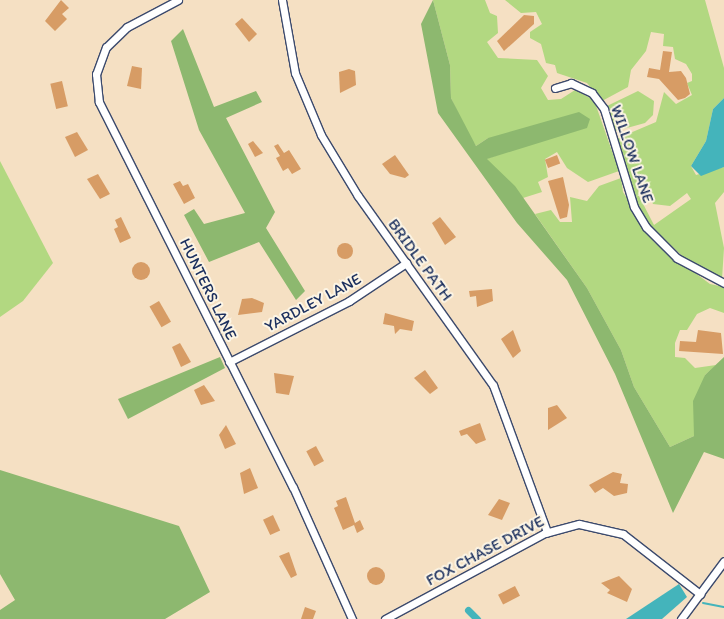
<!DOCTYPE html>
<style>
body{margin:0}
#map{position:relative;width:724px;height:619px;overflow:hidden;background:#f5e0c3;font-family:Itim,sans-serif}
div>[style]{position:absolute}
.green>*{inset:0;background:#b2d881}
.forest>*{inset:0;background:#8db86f}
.water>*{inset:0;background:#44b4bb}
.stream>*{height:2px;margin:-1px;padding:0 1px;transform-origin:1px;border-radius:1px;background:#44b4bb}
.canal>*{height:7px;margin:-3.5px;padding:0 3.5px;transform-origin:3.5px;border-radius:3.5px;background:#44b4bb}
.building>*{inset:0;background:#d79c65;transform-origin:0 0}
.round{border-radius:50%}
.roads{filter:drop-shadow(1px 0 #3c4a6d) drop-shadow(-1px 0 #3c4a6d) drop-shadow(0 1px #3c4a6d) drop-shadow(0 -1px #3c4a6d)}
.minor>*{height:7px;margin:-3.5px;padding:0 3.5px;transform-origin:3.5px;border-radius:3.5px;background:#fff}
span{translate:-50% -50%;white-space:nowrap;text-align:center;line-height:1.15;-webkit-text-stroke:4px #fcf5e5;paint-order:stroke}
.street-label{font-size:16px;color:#1b2f5e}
</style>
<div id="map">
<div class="green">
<div style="clip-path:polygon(433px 0,485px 0,490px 13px,497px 16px,498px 33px,487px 42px,498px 58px,537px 60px,548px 76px,541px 88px,548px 100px,561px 99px,575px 90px,594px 100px,619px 171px,588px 182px,567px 168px,557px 152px,545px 159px,548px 177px,538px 182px,542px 192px,523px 198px,486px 159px,533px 143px,488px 138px,476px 146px,469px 136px,451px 98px,450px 65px)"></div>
<div style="clip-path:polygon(evenodd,505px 0,705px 0,724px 68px,724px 98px,713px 109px,706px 141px,691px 166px,696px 175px,724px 167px,724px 192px,715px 203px,724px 248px,722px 279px,693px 266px,648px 224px,631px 190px,616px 139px,656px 122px,664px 92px,676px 104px,692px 95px,687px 83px,692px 81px,692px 74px,686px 64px,675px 59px,673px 47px,663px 46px,664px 34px,651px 32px,646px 51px,631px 70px,628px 87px,602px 101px,587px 83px,557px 73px,555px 65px,546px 63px,541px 44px,530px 38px,530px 32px,542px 24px,536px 12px,521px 13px,505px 0,643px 182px,653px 204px,670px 206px,687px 193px,691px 199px,654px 225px,639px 196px,638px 187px,643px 182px)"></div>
<div style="clip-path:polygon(638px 91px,654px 101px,653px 115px,645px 123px,616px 131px,607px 106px)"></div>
<div style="clip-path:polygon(0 161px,53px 263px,23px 301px,0 317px)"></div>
<div style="clip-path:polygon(621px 178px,623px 192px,654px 242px,710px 284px,724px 287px,724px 313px,710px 308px,697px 314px,687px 330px,680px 330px,675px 343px,675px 357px,685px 358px,695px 368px,716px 365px,705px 375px,694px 436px,670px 447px,634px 387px,621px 350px,587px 288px,535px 214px,551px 210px,560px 222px,572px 222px,570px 197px,587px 201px,599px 186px)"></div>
</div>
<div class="forest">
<div style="clip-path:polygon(433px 0,450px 65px,451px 98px,476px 146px,488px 138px,579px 112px,590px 119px,587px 128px,487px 159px,515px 186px,587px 288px,621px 350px,634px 387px,670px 447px,694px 436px,693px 401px,705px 375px,724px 357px,724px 459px,704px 452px,673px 513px,615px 374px,567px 280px,517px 223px,438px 113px,421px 24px)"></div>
<div style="clip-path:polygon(183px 29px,214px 107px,256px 91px,262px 102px,226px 118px,275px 212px,266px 228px,305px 291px,296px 300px,259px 242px,209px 262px,184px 215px,194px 209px,204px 224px,245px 213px,199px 130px,171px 41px)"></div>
<div style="clip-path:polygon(220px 357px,225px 368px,128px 419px,118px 399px)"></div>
<div style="clip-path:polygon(0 470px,179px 526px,210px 592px,165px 619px,0 619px,0 610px,15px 600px,0 574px)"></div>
</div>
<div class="water">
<div style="clip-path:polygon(724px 98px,724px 167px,701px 176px,691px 166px,706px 141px,713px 109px)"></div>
<div style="clip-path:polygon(679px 584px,687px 597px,662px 619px,626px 619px)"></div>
</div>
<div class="stream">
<div style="left:703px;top:603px;width:21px;rotate:11deg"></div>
</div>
<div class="canal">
<div style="left:468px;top:610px;width:13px;rotate:45deg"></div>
</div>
<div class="building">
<div style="clip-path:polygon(61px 0,69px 8px,62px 14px,67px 19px,55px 31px,45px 21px)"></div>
<div style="clip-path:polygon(524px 15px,534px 16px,534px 24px,504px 51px,497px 41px)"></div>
<div style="clip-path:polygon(242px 18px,257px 34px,249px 42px,235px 24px)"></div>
<div style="clip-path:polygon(663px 51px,672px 52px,669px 72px,681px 71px,686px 78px,690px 94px,685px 98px,678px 100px,659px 79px,647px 77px,649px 68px,660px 70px)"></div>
<div style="clip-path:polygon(132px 66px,142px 68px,141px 89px,127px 86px)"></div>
<div style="clip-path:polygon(349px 69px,355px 71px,356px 85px,340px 93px,339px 72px)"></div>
<div style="left:62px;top:81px;width:26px;height:12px;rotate:77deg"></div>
<div style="clip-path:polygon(77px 132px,88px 150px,75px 157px,65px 137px)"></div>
<div style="clip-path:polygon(253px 141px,263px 153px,255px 157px,248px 144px)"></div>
<div style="clip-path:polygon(278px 144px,284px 153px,289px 150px,301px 169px,292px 174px,288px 168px,283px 171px,276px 158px,280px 156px,274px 146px)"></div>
<div style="clip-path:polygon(395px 155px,409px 175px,405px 178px,390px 174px,382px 164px)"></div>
<div style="left:557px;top:155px;width:9px;height:13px;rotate:69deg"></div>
<div style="clip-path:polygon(98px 174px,110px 194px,100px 199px,87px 179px)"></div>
<div style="clip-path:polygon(563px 177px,569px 205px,567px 217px,560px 219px,548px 181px)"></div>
<div style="clip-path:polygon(180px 181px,183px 186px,188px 184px,195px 198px,184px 204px,173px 184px)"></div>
<div style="clip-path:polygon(121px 217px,131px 238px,120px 243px,114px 229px,118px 227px,115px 220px)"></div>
<div style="clip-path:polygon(440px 217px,456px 237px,445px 245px,432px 223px)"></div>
<div class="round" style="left:337px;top:243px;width:16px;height:16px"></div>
<div class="round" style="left:132px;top:262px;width:18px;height:18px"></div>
<div style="clip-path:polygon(492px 289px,493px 301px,477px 307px,476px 296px,470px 297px,469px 291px)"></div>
<div style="clip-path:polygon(252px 298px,264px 303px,262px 312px,238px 315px,242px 299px)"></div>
<div style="left:159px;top:301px;width:24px;height:11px;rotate:60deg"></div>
<div style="clip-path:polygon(385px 313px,414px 321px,412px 331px,400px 329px,395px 334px,394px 326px,383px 324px)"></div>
<div style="clip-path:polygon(513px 330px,521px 351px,513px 358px,501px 339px)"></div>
<div style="clip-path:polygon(698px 330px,721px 333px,723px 354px,679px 351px,680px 341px,696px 342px)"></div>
<div style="clip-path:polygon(180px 343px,191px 362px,181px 367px,172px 347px)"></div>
<div style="clip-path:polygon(425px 370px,438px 388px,430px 394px,414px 378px)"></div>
<div style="clip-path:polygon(274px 373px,294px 376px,289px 395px,276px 393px)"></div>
<div style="clip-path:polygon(204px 385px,215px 401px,201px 405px,194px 390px)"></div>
<div style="clip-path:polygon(557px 405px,567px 418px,548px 430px,548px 408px)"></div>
<div style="clip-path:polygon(480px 423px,486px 440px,476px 444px,467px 434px,461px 436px,459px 431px)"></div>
<div style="clip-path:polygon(226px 425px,236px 444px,225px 449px,219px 435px)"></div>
<div style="left:316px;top:446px;width:17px;height:11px;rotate:62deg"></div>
<div style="clip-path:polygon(250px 468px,258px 488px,244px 494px,240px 473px)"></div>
<div style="clip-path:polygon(613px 472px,622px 474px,620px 483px,628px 484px,627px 493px,614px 496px,603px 488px,595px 493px,589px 485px)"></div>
<div style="clip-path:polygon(346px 497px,355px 523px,360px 520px,364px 529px,357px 533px,354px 525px,343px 530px,334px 508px,338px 506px,336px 501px)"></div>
<div style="clip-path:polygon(499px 499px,510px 503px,502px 520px,488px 515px)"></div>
<div style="left:273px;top:515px;width:17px;height:11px;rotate:65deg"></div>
<div style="clip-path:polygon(289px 552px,297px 575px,291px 578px,279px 556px)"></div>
<div class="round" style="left:367px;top:567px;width:18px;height:18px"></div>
<div style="clip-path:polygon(619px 576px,632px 589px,627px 602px,607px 593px,610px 590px,601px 583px)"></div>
<div style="left:515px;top:586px;width:11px;height:19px;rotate:63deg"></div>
<div style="clip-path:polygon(305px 607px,316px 611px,313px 619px,301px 619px)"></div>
</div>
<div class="roads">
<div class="minor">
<div style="left:178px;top:0;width:58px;rotate:152.1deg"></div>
<div style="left:127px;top:27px;width:29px;rotate:136deg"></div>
<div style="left:106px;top:47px;width:29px;rotate:110deg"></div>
<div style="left:96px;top:74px;width:28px;rotate:84deg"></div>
<div style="left:99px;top:102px;width:431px;rotate:63.3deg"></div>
<div style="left:293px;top:487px;width:145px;rotate:65.9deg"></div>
<div style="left:282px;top:0;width:74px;rotate:79.9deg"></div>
<div style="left:295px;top:73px;width:67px;rotate:67.2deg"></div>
<div style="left:321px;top:135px;width:71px;rotate:58.8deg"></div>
<div style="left:358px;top:196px;width:232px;rotate:54.5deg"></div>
<div style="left:493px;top:385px;width:157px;rotate:69.8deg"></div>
<div style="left:555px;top:88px;width:17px;rotate:-17deg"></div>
<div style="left:571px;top:83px;width:23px;rotate:25deg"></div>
<div style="left:592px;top:93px;width:20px;rotate:53deg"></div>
<div style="left:604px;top:109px;width:102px;rotate:73deg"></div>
<div style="left:634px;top:207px;width:23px;rotate:59deg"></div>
<div style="left:646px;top:227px;width:44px;rotate:45deg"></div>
<div style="left:677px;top:258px;width:53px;rotate:28deg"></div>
<div style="left:229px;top:362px;width:135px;rotate:-26.9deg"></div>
<div style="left:349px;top:301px;width:69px;rotate:-33.7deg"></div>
<div style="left:385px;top:619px;width:182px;rotate:-28.3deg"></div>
<div style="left:545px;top:533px;width:35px;rotate:-15deg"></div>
<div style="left:579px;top:524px;width:45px;rotate:12.8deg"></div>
<div style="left:623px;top:534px;width:98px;rotate:37.9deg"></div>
<div style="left:681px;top:619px;width:72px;rotate:-53.4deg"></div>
</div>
</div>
<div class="street-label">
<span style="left:632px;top:154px;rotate:71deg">WILLOW LANE</span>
<span style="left:420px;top:260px;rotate:54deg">BRIDLE PATH</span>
<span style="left:208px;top:289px;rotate:64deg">HUNTERS LANE</span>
<span style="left:313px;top:303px;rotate:-28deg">YARDLEY LANE</span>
<span style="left:485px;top:551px;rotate:-28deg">FOX CHASE DRIVE</span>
</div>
</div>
